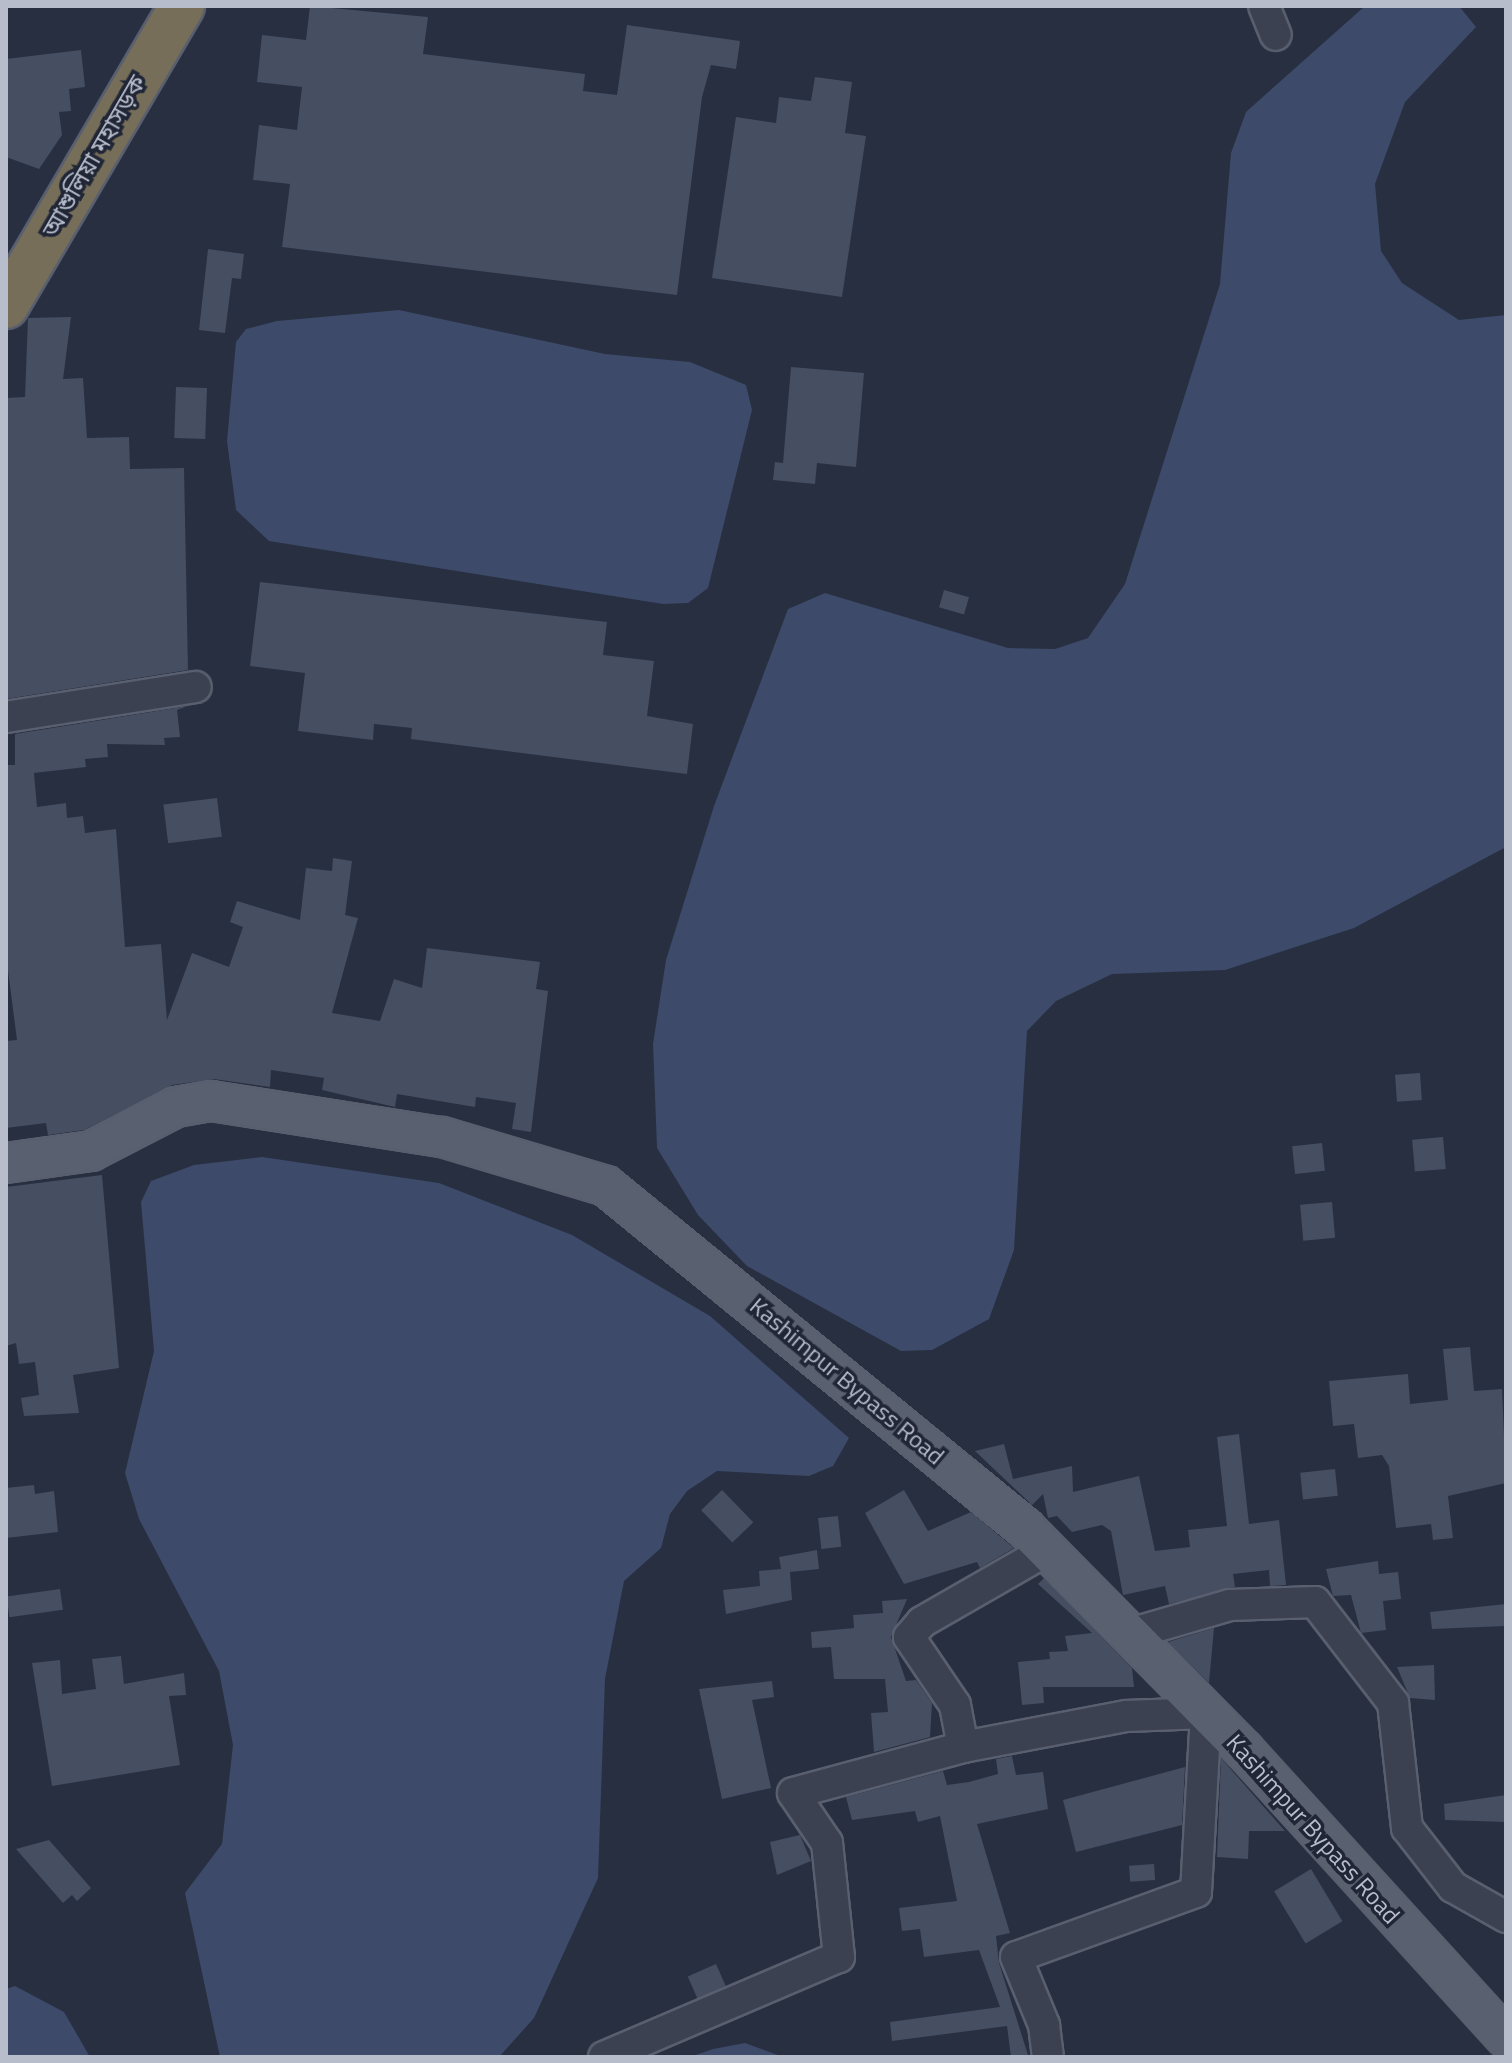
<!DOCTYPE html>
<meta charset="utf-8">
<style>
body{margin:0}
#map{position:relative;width:1512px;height:2063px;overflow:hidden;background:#272f41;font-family:"Titillium Web","Noto Sans Bengali",sans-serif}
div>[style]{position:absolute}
.water>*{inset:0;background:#3d4a69}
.building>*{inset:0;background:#464e62;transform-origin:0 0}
.roads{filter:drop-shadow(2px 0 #595f6e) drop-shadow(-2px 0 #595f6e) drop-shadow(0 2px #595f6e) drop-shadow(0 -2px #595f6e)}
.minor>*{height:30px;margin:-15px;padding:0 15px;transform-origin:15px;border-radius:15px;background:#3b4150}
.major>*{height:38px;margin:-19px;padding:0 19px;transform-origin:19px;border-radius:19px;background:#596070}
.highway>*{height:44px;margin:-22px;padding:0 22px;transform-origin:22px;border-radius:22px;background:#766e58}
span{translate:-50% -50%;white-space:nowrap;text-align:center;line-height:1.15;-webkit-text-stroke:7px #202636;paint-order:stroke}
.street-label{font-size:24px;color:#b8bdcb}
.frame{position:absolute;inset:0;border:8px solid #b8bdcb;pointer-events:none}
</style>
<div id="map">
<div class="water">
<div style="clip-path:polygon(1365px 6px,1459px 6px,1476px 27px,1405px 102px,1375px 184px,1381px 251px,1402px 283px,1459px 320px,1506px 315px,1506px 847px,1354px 928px,1225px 970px,1112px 974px,1056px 1001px,1027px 1031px,1014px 1250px,989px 1319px,932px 1350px,901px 1351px,747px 1266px,698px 1215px,657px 1148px,653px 1044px,666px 960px,714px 806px,788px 609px,825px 593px,1008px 648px,1055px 649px,1088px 638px,1125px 584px,1220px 284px,1231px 153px,1246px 112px)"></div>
<div style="clip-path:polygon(399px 310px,605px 354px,690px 362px,746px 385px,752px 410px,708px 588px,688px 603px,663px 604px,269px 541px,236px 510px,227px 441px,236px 342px,246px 329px,277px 321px)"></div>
<div style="clip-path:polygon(262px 1157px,439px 1183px,572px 1235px,710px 1316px,849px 1438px,833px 1466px,809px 1476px,717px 1471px,687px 1491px,670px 1514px,661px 1548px,624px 1581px,605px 1679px,598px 1878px,534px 2018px,499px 2057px,220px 2057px,185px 1893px,222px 1844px,233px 1745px,219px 1671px,139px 1519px,125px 1473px,154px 1351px,141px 1202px,151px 1181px,194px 1165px)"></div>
<div style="clip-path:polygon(15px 1986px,64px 2012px,90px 2057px,6px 2057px,6px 1989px)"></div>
<div style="clip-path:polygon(745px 2043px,783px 2057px,690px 2057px,713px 2049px)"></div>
</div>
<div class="building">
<div style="clip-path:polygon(310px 6px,428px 17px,423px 54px,585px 74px,583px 91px,617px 95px,627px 25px,740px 41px,736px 69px,711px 65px,702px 97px,677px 295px,282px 247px,290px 184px,253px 180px,259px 125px,297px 130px,302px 87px,257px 82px,262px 35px,306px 40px)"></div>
<div style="clip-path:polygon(81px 50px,85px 87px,69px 89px,71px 111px,59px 112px,62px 135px,39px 169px,6px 157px,6px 59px)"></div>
<div style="clip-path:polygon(815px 77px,852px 82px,845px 133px,866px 136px,842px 297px,712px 278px,736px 117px,776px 123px,779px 97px,811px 101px)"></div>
<div style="clip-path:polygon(208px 249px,244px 254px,241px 279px,232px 278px,225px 333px,199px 330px)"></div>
<div style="clip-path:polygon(71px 317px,63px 379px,83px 378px,87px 438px,129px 437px,130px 469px,184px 468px,188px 670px,6px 699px,6px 398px,25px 397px,28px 318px)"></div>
<div style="clip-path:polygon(791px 367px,864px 373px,856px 467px,817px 463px,815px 484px,773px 480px,775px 462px,783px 463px)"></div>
<div style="left:176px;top:387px;width:31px;height:51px;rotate:2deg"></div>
<div style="clip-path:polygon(260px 582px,607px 622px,603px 655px,654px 661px,647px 716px,693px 724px,687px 774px,411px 739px,412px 728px,374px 724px,373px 740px,298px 731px,305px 673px,250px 666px)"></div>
<div style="left:944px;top:590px;width:26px;height:18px;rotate:16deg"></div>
<div style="clip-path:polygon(188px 706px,177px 710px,180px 737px,164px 738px,165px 745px,107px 744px,108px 757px,85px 759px,86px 767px,34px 773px,37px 807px,66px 803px,67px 818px,83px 816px,85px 833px,116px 829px,125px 947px,161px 944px,167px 1020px,192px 953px,229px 967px,243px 927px,230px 922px,237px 901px,300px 920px,306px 868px,332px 871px,333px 858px,352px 861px,345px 915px,358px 918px,332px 1013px,380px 1021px,394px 979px,422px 988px,427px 948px,540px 962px,536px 989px,548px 991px,531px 1132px,512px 1129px,516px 1103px,476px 1097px,475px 1107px,397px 1094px,395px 1107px,322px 1090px,324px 1078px,271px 1070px,270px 1087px,214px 1079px,172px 1085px,84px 1130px,48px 1135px,46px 1123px,6px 1128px,6px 1041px,17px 1040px,6px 955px,6px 765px,15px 765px,15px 734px)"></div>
<div style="left:217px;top:798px;width:39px;height:54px;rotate:83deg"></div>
<div style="left:1420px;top:1073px;width:27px;height:25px;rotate:86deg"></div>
<div style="left:1443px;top:1137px;width:32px;height:31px;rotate:85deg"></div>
<div style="left:1322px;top:1143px;width:28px;height:30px;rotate:84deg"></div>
<div style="clip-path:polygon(102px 1175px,119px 1368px,73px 1375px,79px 1413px,24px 1416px,21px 1398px,39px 1395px,35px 1362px,19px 1364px,16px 1343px,6px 1346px,6px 1187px)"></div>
<div style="left:1332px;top:1202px;width:36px;height:32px;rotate:85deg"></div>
<div style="clip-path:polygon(1470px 1347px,1474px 1391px,1502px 1389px,1506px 1483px,1448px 1496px,1453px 1538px,1433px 1540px,1431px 1524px,1396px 1528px,1389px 1466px,1382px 1455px,1358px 1458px,1354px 1424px,1333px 1426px,1329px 1381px,1408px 1374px,1410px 1404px,1448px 1400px,1443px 1349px)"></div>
<div style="clip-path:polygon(1239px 1434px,1249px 1524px,1279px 1520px,1286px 1585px,1270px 1586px,1269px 1570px,1233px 1574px,1235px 1587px,1169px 1604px,1165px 1586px,1123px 1595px,1111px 1531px,1102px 1525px,1072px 1532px,1057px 1516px,1048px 1518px,1043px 1494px,1032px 1505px,975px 1451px,1004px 1444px,1013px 1479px,1072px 1466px,1073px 1492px,1139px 1476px,1155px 1551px,1190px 1547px,1188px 1530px,1227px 1526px,1217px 1437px)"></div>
<div style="left:1335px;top:1469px;width:27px;height:35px;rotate:84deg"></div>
<div style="clip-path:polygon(34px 1485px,35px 1494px,54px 1491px,58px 1532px,6px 1538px,6px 1488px)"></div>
<div style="left:722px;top:1490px;width:45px;height:29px;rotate:46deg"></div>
<div style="clip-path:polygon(904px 1490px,928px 1531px,971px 1512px,1014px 1548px,980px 1568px,977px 1562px,904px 1584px,865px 1513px)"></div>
<div style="left:838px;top:1516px;width:31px;height:20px;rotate:84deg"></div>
<div style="clip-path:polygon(817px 1550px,819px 1569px,790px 1572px,792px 1600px,726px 1614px,723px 1590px,760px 1586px,759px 1571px,781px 1569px,779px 1557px)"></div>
<div style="clip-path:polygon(1378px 1561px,1379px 1574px,1398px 1572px,1401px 1599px,1383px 1601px,1386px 1630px,1361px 1633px,1351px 1595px,1333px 1596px,1326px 1569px)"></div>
<div style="clip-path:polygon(1044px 1578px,1132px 1668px,1134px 1687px,1043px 1687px,1044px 1703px,1022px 1705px,1018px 1662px,1050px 1659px,1049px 1652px,1068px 1651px,1065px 1636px,1092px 1633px,1038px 1584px)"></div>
<div style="left:60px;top:1589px;width:21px;height:54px;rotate:82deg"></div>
<div style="clip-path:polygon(907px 1599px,891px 1637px,906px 1681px,916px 1680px,932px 1703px,930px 1737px,874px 1752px,871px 1713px,888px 1712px,885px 1679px,834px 1679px,831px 1647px,812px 1648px,811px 1632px,854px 1628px,853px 1615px,883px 1613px,882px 1601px)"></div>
<div style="clip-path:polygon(1506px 1604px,1506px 1626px,1432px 1629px,1430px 1612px)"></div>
<div style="clip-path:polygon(1214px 1628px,1209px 1683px,1168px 1642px)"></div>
<div style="clip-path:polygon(121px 1656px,124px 1684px,184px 1673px,186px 1695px,169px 1696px,180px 1765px,52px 1786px,32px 1663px,60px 1660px,62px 1694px,96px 1689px,92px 1659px)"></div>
<div style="clip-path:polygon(1434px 1665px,1435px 1700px,1410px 1698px,1397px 1667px)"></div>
<div style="clip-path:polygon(772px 1681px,774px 1697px,752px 1700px,771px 1788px,722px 1799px,699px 1689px)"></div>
<div style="clip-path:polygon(1012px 1756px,1016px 1775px,1043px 1772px,1048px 1809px,977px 1824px,1010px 1933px,996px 1936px,999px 1963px,1028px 2055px,1011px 2057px,1007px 2026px,892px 2041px,890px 2022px,1000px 2007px,979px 1950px,924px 1957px,920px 1929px,902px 1931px,899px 1908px,957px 1901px,940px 1816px,918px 1822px,915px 1811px,852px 1820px,846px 1797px,943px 1771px,947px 1785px,969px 1782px,998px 1774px,996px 1759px)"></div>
<div style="clip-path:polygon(1221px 1758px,1285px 1831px,1249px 1831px,1248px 1859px,1217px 1857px)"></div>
<div style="clip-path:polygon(1185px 1767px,1182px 1825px,1076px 1852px,1063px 1800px)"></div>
<div style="clip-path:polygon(1506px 1795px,1506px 1822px,1445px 1820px,1444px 1804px)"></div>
<div style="clip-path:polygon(800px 1835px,811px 1861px,777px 1875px,770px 1842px)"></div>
<div style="clip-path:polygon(49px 1840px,91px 1888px,77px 1901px,72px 1895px,63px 1903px,16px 1849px)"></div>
<div style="left:1154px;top:1864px;width:16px;height:25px;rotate:86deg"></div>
<div style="left:1311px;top:1869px;width:61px;height:43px;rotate:59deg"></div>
<div style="left:716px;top:1964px;width:24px;height:31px;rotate:66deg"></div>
</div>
<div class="roads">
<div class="minor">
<div style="left:1264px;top:6px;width:31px;rotate:68deg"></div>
<div style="left:6px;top:717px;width:192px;rotate:-9deg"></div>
<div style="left:1130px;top:1634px;width:104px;rotate:-16.2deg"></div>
<div style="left:1230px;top:1605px;width:85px;rotate:-2deg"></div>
<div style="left:1315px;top:1602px;width:128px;rotate:52.3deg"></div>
<div style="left:1393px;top:1703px;width:126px;rotate:83.6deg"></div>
<div style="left:1407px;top:1828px;width:75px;rotate:52.1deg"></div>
<div style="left:1453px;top:1887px;width:61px;rotate:29.5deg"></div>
<div style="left:963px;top:1747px;width:43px;rotate:-100.8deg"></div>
<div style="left:955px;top:1705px;width:82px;rotate:-124.1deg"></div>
<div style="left:909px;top:1637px;width:20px;rotate:-49deg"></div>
<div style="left:922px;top:1622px;width:144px;rotate:-29.9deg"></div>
<div style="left:604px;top:2057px;width:255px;rotate:-23.1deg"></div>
<div style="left:839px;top:1957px;width:115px;rotate:-96deg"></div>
<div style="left:827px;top:1843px;width:60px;rotate:-124.2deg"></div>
<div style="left:793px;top:1793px;width:176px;rotate:-15.1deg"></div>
<div style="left:963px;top:1747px;width:166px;rotate:-10.8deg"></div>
<div style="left:1126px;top:1716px;width:80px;rotate:-2.1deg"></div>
<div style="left:1206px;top:1713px;width:179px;rotate:93.2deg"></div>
<div style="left:1196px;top:1892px;width:191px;rotate:160.1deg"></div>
<div style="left:1016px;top:1957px;width:74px;rotate:67.6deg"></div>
<div style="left:1044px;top:2025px;width:32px;rotate:83deg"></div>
</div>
<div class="major">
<div style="left:6px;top:1163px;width:86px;rotate:-8deg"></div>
<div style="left:91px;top:1151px;width:96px;rotate:-27.4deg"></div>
<div style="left:176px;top:1107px;width:36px;rotate:-10deg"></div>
<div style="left:211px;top:1101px;width:234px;rotate:8.9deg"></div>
<div style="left:442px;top:1137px;width:171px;rotate:16.6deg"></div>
<div style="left:606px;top:1186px;width:541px;rotate:39.22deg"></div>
<div style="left:1025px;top:1528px;width:312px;rotate:45.4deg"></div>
<div style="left:1244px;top:1750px;width:389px;rotate:47.7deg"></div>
</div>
<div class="highway">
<div style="left:6px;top:306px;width:348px;rotate:-59.6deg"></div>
</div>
</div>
<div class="street-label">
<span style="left:94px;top:156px;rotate:-60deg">আশুলিয়া মহাসড়ক</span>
<span style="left:847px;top:1381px;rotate:40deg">Kashimpur Bypass Road</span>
<span style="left:1313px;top:1829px;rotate:48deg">Kashimpur Bypass Road</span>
</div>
<div class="frame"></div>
</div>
